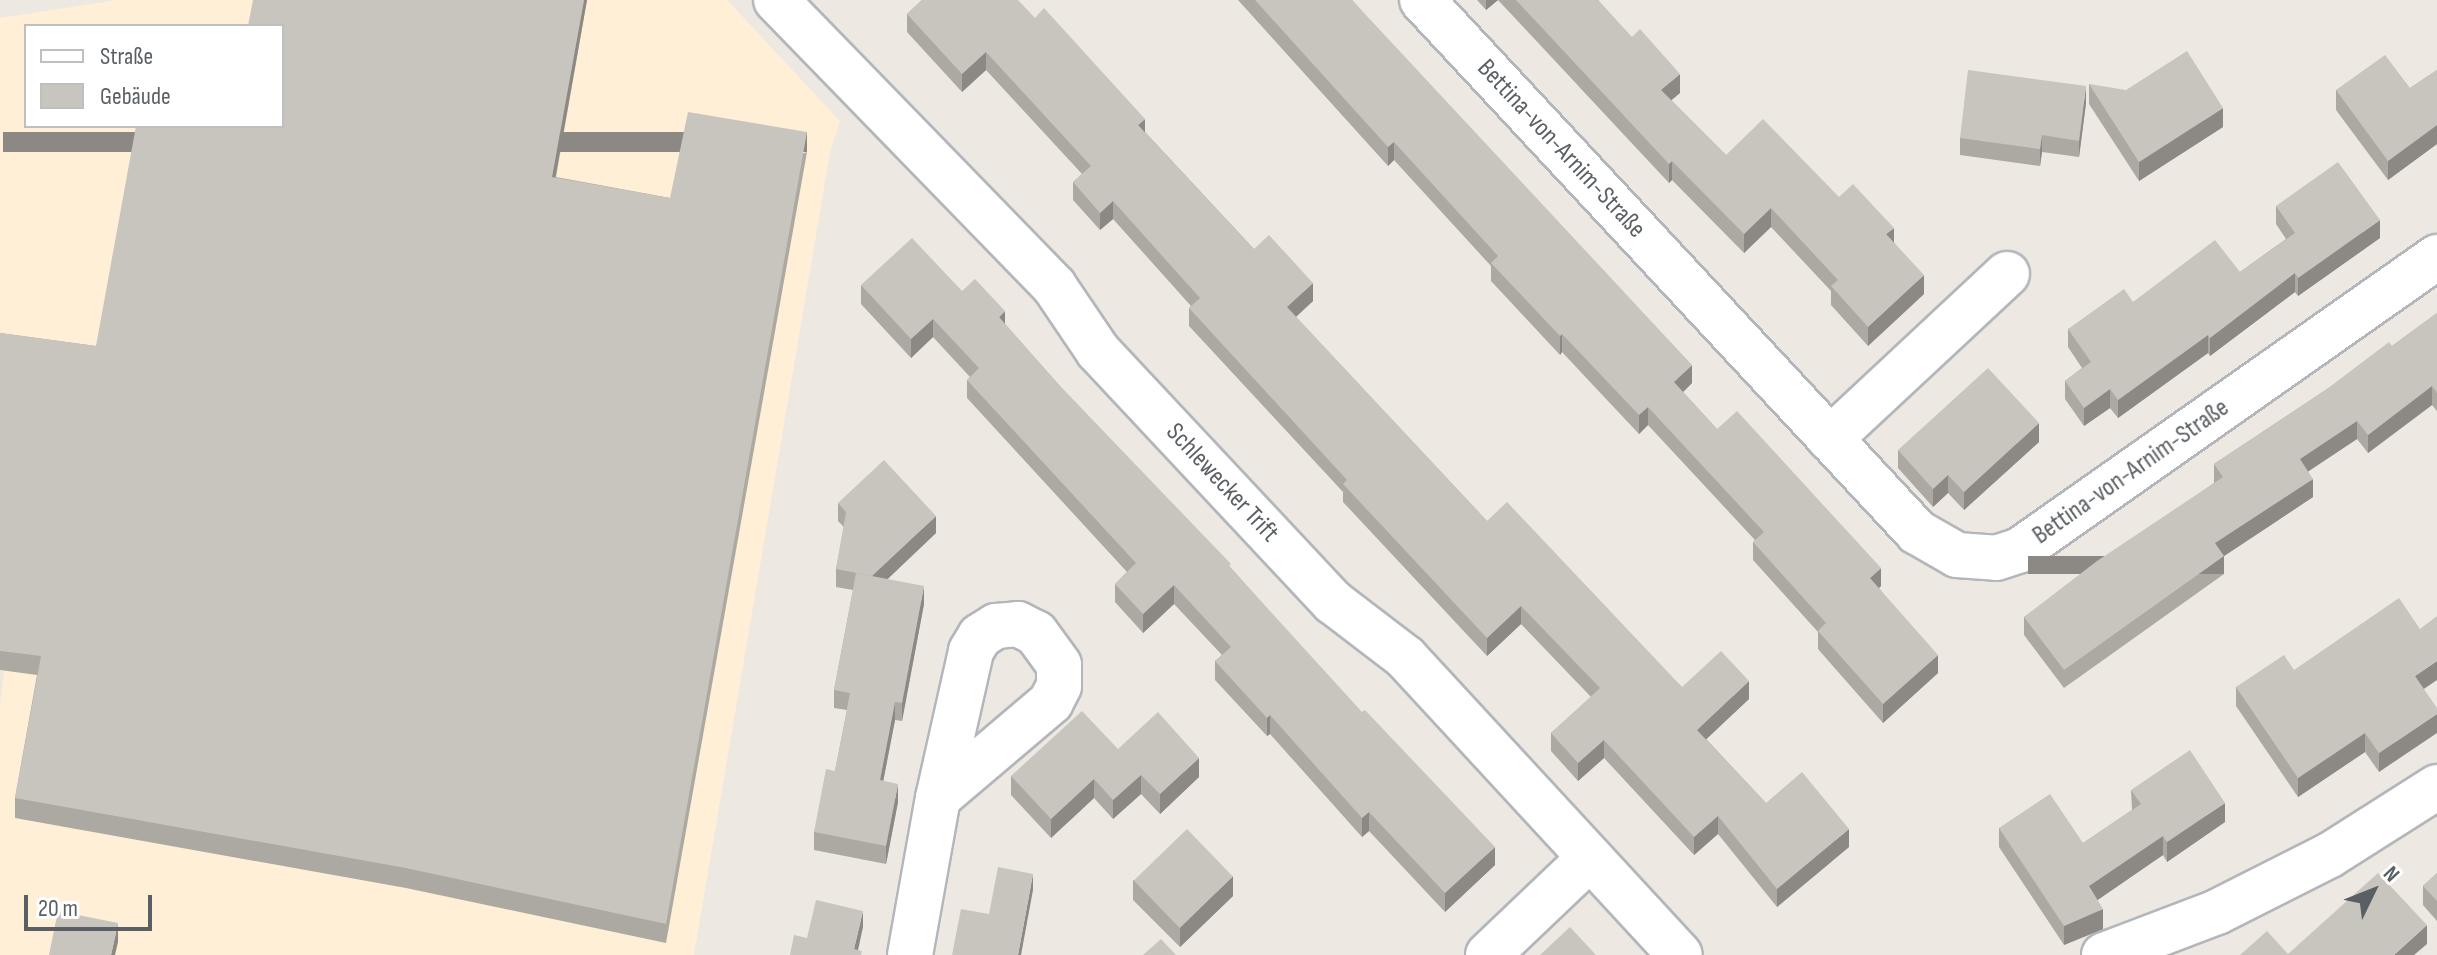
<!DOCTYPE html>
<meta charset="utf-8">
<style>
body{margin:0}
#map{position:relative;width:2437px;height:955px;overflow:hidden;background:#ede9e2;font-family:"Sofia Sans Condensed",sans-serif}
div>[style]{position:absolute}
.commercial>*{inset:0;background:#feefd6}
.roads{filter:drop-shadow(2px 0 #b3b6ba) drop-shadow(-2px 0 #b3b6ba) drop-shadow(0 2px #b3b6ba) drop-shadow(0 -2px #b3b6ba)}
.street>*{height:44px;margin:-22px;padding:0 22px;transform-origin:22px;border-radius:22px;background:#fff}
.wall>*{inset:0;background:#aca9a3}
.shaded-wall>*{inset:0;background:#8c8985;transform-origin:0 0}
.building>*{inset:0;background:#c8c4be;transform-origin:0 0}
span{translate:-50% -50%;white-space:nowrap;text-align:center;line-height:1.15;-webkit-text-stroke:6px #fff;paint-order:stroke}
.street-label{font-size:26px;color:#5a5f63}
.legend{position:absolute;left:24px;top:24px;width:260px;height:104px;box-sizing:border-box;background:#fff;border:2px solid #bdbfc1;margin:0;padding:10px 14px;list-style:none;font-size:24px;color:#5a5f63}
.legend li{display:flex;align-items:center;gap:16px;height:40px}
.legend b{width:40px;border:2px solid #bdbfc1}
.north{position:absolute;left:2333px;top:851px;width:80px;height:80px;-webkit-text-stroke:6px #fff;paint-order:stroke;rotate:47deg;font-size:22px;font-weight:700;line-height:32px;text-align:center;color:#5a5f63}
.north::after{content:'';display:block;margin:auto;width:28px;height:36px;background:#5a5f63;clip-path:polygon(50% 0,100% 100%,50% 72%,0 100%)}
.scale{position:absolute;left:24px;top:895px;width:128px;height:36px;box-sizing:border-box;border:4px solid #5a5f63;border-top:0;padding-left:10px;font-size:24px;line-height:28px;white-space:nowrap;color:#5a5f63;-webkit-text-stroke:6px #fff;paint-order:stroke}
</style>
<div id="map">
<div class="commercial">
<div style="clip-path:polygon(evenodd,117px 0,727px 0,840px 121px,830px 153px,694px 955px,0 955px,0 704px,4px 672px,0 670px,0 18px,117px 0,26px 26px,282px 26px,282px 126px,26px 126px,26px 26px)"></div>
</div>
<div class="roads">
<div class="street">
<div style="left:776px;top:0;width:399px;rotate:45.8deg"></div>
<div style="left:1054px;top:286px;width:78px;rotate:55.9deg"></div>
<div style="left:1098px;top:351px;width:344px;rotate:46.9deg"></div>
<div style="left:1333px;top:602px;width:91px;rotate:37.4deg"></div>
<div style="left:1405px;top:657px;width:405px;rotate:47.3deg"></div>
<div style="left:1422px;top:0;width:727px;rotate:47.06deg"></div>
<div style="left:1917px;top:532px;width:46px;rotate:29.9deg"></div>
<div style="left:1957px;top:555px;width:39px;rotate:4deg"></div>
<div style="left:1996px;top:558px;width:25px;rotate:-18deg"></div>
<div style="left:2020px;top:550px;width:510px;rotate:-35.09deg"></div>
<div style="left:1830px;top:439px;width:242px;rotate:-43deg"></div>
<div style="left:910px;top:955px;width:159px;rotate:-79.9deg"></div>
<div style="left:938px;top:798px;width:151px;rotate:-77.3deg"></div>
<div style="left:971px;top:651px;width:17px;rotate:-59deg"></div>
<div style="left:980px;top:636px;width:19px;rotate:-32deg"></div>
<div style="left:996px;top:626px;width:22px;rotate:-5deg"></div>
<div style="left:1018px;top:624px;width:20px;rotate:27deg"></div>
<div style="left:1036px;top:633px;width:39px;rotate:54deg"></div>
<div style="left:1059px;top:665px;width:21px;rotate:90deg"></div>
<div style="left:1059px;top:686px;width:18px;rotate:117deg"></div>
<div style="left:1051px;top:702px;width:148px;rotate:139.7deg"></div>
<div style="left:1488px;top:955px;width:141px;rotate:-43.6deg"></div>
<div style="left:2104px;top:955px;width:121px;rotate:-20.8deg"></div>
<div style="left:2217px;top:912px;width:127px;rotate:-26.8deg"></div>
<div style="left:2330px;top:855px;width:127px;rotate:-32.4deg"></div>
</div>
</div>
<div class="wall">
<div style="clip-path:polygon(253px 0,587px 0,556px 177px,670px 198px,807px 152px,666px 943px,406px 888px,15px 818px,15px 798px,37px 675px,0 670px,0 333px,96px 346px,282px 126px)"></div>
<div style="clip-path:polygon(922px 0,1145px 132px,1254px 249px,1313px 301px,1296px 317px,1487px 521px,1682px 687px,1749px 699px,1706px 739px,1766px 803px,1849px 847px,1777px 907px,1718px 834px,1694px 855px,1604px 758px,1578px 781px,1551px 751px,1551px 733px,1591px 697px,1521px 624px,1487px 656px,1343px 502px,1343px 492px,1189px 326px,1189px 308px,1191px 306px,1113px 219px,1100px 230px,1073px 200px,1073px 182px,1082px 174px,986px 70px,962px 92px,907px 32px,907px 14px)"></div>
<div style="clip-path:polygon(1238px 0,1352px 0,1692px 383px,1683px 392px,1717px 429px,1881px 586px,1879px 588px,1938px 673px,1883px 723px,1818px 649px,1818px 632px,1753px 560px,1753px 542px,1755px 540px,1648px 425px,1639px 434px,1562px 352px,1560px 355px,1491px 281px,1491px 266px,1394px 160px,1388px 166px)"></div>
<div style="clip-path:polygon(1477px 0,1498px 0,1486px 10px)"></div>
<div style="clip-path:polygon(1498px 0,1598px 0,1680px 93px,1671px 100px,1726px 155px,1839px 197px,1894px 242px,1924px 294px,1868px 346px,1831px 305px,1831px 291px,1771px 227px,1744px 253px,1672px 180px,1669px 183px)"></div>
<div style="clip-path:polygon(2437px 70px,2437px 144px,2388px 180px,2336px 110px,2336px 90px,2410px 88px)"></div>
<div style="clip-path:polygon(2089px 84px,2223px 127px,2139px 181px,2089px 104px)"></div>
<div style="clip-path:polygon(2086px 103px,2079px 157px,2042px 152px,2040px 166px,1960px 155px,1960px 138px)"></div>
<div style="clip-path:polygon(2276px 206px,2380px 238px,2298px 296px,2295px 292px,2210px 356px,2208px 353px,2118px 418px,2110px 408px,2084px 426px,2065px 399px,2065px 381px,2082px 368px,2068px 347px,2068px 329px,2133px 302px,2240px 272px,2286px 239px,2276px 224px)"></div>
<div style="clip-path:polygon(861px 285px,962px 291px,1005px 324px,1059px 385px,1231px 568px,1495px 865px,1445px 912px,1369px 831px,1362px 837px,1270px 734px,1267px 736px,1215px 680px,1215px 661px,1222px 655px,1174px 604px,1143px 633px,1115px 602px,1115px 584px,1127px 572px,967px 398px,967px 380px,970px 377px,933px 337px,911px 358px,861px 304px)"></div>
<div style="clip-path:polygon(2437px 313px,2437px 411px,2432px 405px,2368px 453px,2357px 439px,2308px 471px,2313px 497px,2224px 556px,2224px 574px,2064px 688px,2024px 635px,2024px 617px,2214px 483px,2214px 464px,2392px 346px)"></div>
<div style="clip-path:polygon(2039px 442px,1964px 510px,1948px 493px,1933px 507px,1898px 468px,1898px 450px)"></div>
<div style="clip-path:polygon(838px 503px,936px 533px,887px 579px,924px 604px,902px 721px,895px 720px,883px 781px,898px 802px,886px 864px,814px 850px,814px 832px,835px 771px,847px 710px,834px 708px,834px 690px,853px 590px,836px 587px,836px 569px,844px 527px,838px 521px)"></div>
<div style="clip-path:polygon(2294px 670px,2424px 689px,2379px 772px,2365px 752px,2298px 797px,2236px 706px,2236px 687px)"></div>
<div style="clip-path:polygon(1118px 749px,1199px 777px,1160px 814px,1141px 794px,1113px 819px,1094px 798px,1051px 838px,1011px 795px,1011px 776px)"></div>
<div style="clip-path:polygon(2131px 790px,2225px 822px,2167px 862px,2163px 855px,2097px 900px,2103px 929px,2064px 945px,1999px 847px,1999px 828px,2083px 843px,2132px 810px)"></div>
<div style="clip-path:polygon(2437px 873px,2437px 921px,2423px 905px,2423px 886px)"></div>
<div style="clip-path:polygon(1133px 880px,1233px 896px,1180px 947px,1133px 900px)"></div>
</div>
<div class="shaded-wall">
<div style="clip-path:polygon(584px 0,587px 0,552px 196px,552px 177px)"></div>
<div style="clip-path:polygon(1486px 0,1498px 0,1486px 10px)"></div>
<div style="clip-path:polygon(986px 52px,986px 70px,962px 92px,962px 74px)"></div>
<div style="clip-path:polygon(1680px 74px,1680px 93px,1661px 109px,1661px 90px)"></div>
<div style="clip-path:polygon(2086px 86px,2086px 103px,2079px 157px,2079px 141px)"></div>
<div style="clip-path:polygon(2223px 108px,2223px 127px,2139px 181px,2139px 162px)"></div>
<div style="clip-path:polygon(1145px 119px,1145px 136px,1138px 125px)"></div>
<div style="clip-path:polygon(2437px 125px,2437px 144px,2388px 180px,2388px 161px)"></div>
<div style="left:807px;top:132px;width:20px;height:804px;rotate:90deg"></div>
<div style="clip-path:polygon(2042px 135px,2042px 152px,2040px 166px,2040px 149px)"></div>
<div style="clip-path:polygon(1394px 142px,1394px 160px,1388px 166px,1388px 147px)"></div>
<div style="clip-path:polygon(1672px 161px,1672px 180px,1669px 183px,1669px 164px)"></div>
<div style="clip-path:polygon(1113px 201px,1113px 219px,1100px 230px,1100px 213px)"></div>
<div style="clip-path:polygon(1771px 208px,1771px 227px,1744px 253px,1744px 234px)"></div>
<div style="clip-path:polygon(2380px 220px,2380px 238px,2298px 296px,2298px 278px)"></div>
<div style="clip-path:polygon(1894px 228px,1894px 247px,1886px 234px)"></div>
<div style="clip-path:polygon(2295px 273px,2295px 292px,2210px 356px,2210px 338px)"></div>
<div style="clip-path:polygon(1924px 275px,1924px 294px,1868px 346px,1868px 327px)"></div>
<div style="clip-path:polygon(1313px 283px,1313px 301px,1287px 325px,1287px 307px)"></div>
<div style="clip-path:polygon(1005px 311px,1005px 330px,999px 317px)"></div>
<div style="clip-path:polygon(933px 319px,933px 337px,911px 358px,911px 339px)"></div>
<div style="clip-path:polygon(1562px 334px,1562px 352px,1560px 355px,1560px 336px)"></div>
<div style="clip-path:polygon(2208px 335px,2208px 353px,2118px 418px,2118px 400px)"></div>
<div style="clip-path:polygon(1692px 365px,1692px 383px,1674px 401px,1674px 382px)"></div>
<div style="clip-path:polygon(2432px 386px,2432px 405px,2368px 453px,2368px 435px)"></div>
<div style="clip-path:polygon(2110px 389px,2110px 408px,2084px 426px,2084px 408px)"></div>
<div style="clip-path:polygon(1648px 407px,1648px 425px,1639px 434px,1639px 415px)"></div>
<div style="clip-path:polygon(2357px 421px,2357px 439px,2300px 477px,2300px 459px)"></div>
<div style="clip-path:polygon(2039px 423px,2039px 442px,1964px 510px,1964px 492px)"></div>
<div style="clip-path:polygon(1948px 475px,1948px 493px,1933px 507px,1933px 489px)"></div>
<div style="clip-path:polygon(2313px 479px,2313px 497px,2215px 562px,2215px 543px)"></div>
<div style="clip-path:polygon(936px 516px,936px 533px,872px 594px,872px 576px)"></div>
<div style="left:2224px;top:556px;width:18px;height:196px;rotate:90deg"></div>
<div style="clip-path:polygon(1881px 568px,1881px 586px,1870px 596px,1870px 578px)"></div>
<div style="clip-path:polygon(1174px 585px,1174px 604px,1143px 633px,1143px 614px)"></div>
<div style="clip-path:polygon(924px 586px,924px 604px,902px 721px,902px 703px)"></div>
<div style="clip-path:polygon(1521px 606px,1521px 624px,1487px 656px,1487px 638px)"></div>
<div style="clip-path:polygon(1938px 655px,1938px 673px,1883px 723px,1883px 704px)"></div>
<div style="clip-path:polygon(2437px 661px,2437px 680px,2415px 695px,2415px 676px)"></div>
<div style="clip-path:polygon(1749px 681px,1749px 699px,1697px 748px,1697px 730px)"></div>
<div style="clip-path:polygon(895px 702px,895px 720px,880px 798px,880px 780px)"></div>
<div style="clip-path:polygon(2437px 714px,2437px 733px,2379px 772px,2379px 753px)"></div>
<div style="clip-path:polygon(1270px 715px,1270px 734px,1267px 736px,1267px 718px)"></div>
<div style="clip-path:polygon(2365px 733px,2365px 752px,2298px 797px,2298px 778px)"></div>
<div style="clip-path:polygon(1604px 740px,1604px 758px,1578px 781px,1578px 763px)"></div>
<div style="clip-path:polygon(1199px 758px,1199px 777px,1160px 814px,1160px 794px)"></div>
<div style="clip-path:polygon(1141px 775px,1141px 794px,1113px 819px,1113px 800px)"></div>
<div style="clip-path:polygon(1094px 779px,1094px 798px,1051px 838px,1051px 819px)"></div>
<div style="clip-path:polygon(898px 784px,898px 802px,886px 864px,886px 846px)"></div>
<div style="clip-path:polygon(2225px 803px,2225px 822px,2167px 862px,2167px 842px)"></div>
<div style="clip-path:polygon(1369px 812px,1369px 831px,1362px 837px,1362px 818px)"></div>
<div style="clip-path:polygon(1718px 816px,1718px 834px,1694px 855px,1694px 837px)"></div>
<div style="clip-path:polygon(1849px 829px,1849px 847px,1777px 907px,1777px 889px)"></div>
<div style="clip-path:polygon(2163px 836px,2163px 855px,2089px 906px,2089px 886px)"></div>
<div style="clip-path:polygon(1495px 847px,1495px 865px,1445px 912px,1445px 893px)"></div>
<div style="clip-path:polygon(1033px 874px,1033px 890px,1021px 955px,1018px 955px)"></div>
<div style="clip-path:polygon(1233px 876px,1233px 896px,1180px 947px,1180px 928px)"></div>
<div style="clip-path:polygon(2103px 909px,2103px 929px,2064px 945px,2064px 926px)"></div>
<div style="clip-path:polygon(863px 911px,863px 927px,857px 955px,854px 949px)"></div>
<div style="clip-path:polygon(118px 923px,118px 942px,115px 955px,111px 955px)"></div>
<div style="clip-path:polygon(2427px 925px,2427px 944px,2414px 955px,2394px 955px)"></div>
</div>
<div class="building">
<div style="clip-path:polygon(253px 0,584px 0,552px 177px,670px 198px,688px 112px,807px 132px,666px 924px,406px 868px,15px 798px,41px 656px,0 651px,0 333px,96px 346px,136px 126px,282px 126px,282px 26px,248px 26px)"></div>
<div style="clip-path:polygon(922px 0,1018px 0,1035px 18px,1044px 8px,1145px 119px,1138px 125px,1254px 249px,1269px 235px,1313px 283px,1287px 307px,1487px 521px,1507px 502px,1682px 687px,1721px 651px,1749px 681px,1697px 730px,1766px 803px,1802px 772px,1849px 829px,1777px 889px,1718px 816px,1694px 837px,1604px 740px,1578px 763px,1551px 733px,1600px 688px,1521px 606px,1487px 638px,1343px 484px,1347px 480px,1189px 308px,1200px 298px,1113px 201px,1100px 213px,1073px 182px,1091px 166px,986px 52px,962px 74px,907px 14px)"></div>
<div style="clip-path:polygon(1255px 0,1352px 0,1692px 365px,1674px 382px,1717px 429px,1737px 411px,1881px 568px,1870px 578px,1938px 655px,1883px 704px,1818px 631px,1826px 623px,1753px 542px,1764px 532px,1648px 407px,1639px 415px,1562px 334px,1560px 336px,1491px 263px,1498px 256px,1394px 142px,1388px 147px)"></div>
<div style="clip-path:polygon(1516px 0,1598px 0,1632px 37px,1640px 29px,1680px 74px,1661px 90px,1726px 155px,1763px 119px,1839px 197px,1853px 184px,1894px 228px,1886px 234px,1924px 275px,1868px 327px,1831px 286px,1838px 280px,1771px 208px,1744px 234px,1672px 161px,1669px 164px)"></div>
<div style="clip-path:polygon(2187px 51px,2223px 108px,2139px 162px,2089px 84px,2126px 90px)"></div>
<div style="clip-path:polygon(2385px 55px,2410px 88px,2437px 70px,2437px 125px,2388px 161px,2336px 90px)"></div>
<div style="clip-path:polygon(1968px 70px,2086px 86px,2079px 141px,2042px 135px,2040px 149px,1960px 138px)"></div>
<div style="clip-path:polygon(2338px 162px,2380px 220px,2298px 278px,2295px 273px,2210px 338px,2208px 335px,2118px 400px,2110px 389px,2084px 408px,2065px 381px,2091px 362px,2068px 329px,2124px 289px,2133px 302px,2215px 240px,2240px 272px,2295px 233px,2276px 206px)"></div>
<div style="clip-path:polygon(912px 238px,962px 291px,975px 279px,1005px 311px,999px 317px,1059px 385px,1231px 564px,1229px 566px,1362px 712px,1365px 710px,1495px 847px,1445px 893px,1369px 812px,1362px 818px,1270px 715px,1267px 718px,1215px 661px,1231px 647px,1174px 585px,1143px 614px,1115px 584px,1136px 563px,967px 380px,979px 368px,933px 319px,911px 339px,861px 285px)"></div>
<div style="clip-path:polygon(2437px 313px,2437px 393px,2432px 386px,2368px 435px,2357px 421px,2300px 459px,2313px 479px,2215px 543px,2224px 556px,2064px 670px,2024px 617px,2097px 561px,2223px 477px,2214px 464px,2323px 392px,2389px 342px,2392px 346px)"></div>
<div style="clip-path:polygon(1988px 368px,2039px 423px,1964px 492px,1948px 475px,1933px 489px,1898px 450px)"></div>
<div style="clip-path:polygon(884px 460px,936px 516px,872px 576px,836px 569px,846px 512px,838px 503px)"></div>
<div style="clip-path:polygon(856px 573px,924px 586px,902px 703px,895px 702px,880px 780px,898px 784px,886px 846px,814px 832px,826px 769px,835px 771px,850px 693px,834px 690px)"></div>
<div style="clip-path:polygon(2399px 598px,2420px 629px,2437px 616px,2437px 661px,2415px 676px,2437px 708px,2437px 714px,2379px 753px,2365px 733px,2298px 778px,2236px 687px,2284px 655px,2294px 670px)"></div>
<div style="clip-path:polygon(1082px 711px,1118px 749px,1158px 712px,1199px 758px,1160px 794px,1141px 775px,1113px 800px,1094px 779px,1051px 819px,1011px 776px)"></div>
<div style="clip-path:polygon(2190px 750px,2225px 803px,2167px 842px,2163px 836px,2089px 886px,2103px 909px,2064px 926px,1999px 828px,2050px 794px,2083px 843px,2141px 804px,2131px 790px)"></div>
<div style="left:1187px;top:829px;width:66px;height:74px;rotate:46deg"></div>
<div style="clip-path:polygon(998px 867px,1033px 874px,1018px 955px,952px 955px,961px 909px,989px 914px)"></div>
<div style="clip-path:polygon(2378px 873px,2427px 925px,2394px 955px,2240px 955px,2267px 931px,2288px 954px)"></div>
<div style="clip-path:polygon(2437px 873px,2437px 901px,2423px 886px)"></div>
<div style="clip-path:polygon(816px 900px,863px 911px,854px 949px,862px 951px,861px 955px,790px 955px,794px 935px,807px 938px)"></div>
<div style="clip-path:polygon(58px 911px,118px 923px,111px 955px,49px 955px)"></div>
<div style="clip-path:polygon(1570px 927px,1596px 955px,1540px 955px)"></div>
<div style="clip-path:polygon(1161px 939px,1176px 955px,1143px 955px)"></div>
</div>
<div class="street-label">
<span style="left:1561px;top:149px;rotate:47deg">Bettina-von-Arnim-Straße</span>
<span style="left:2131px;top:472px;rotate:-35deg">Bettina-von-Arnim-Straße</span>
<span style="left:1222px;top:483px;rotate:47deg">Schlewecker Trift</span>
</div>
<ul class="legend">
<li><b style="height:10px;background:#fff"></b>Straße</li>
<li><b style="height:22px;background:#c8c4be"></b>Gebäude</li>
</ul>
<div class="north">N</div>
<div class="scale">20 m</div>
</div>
